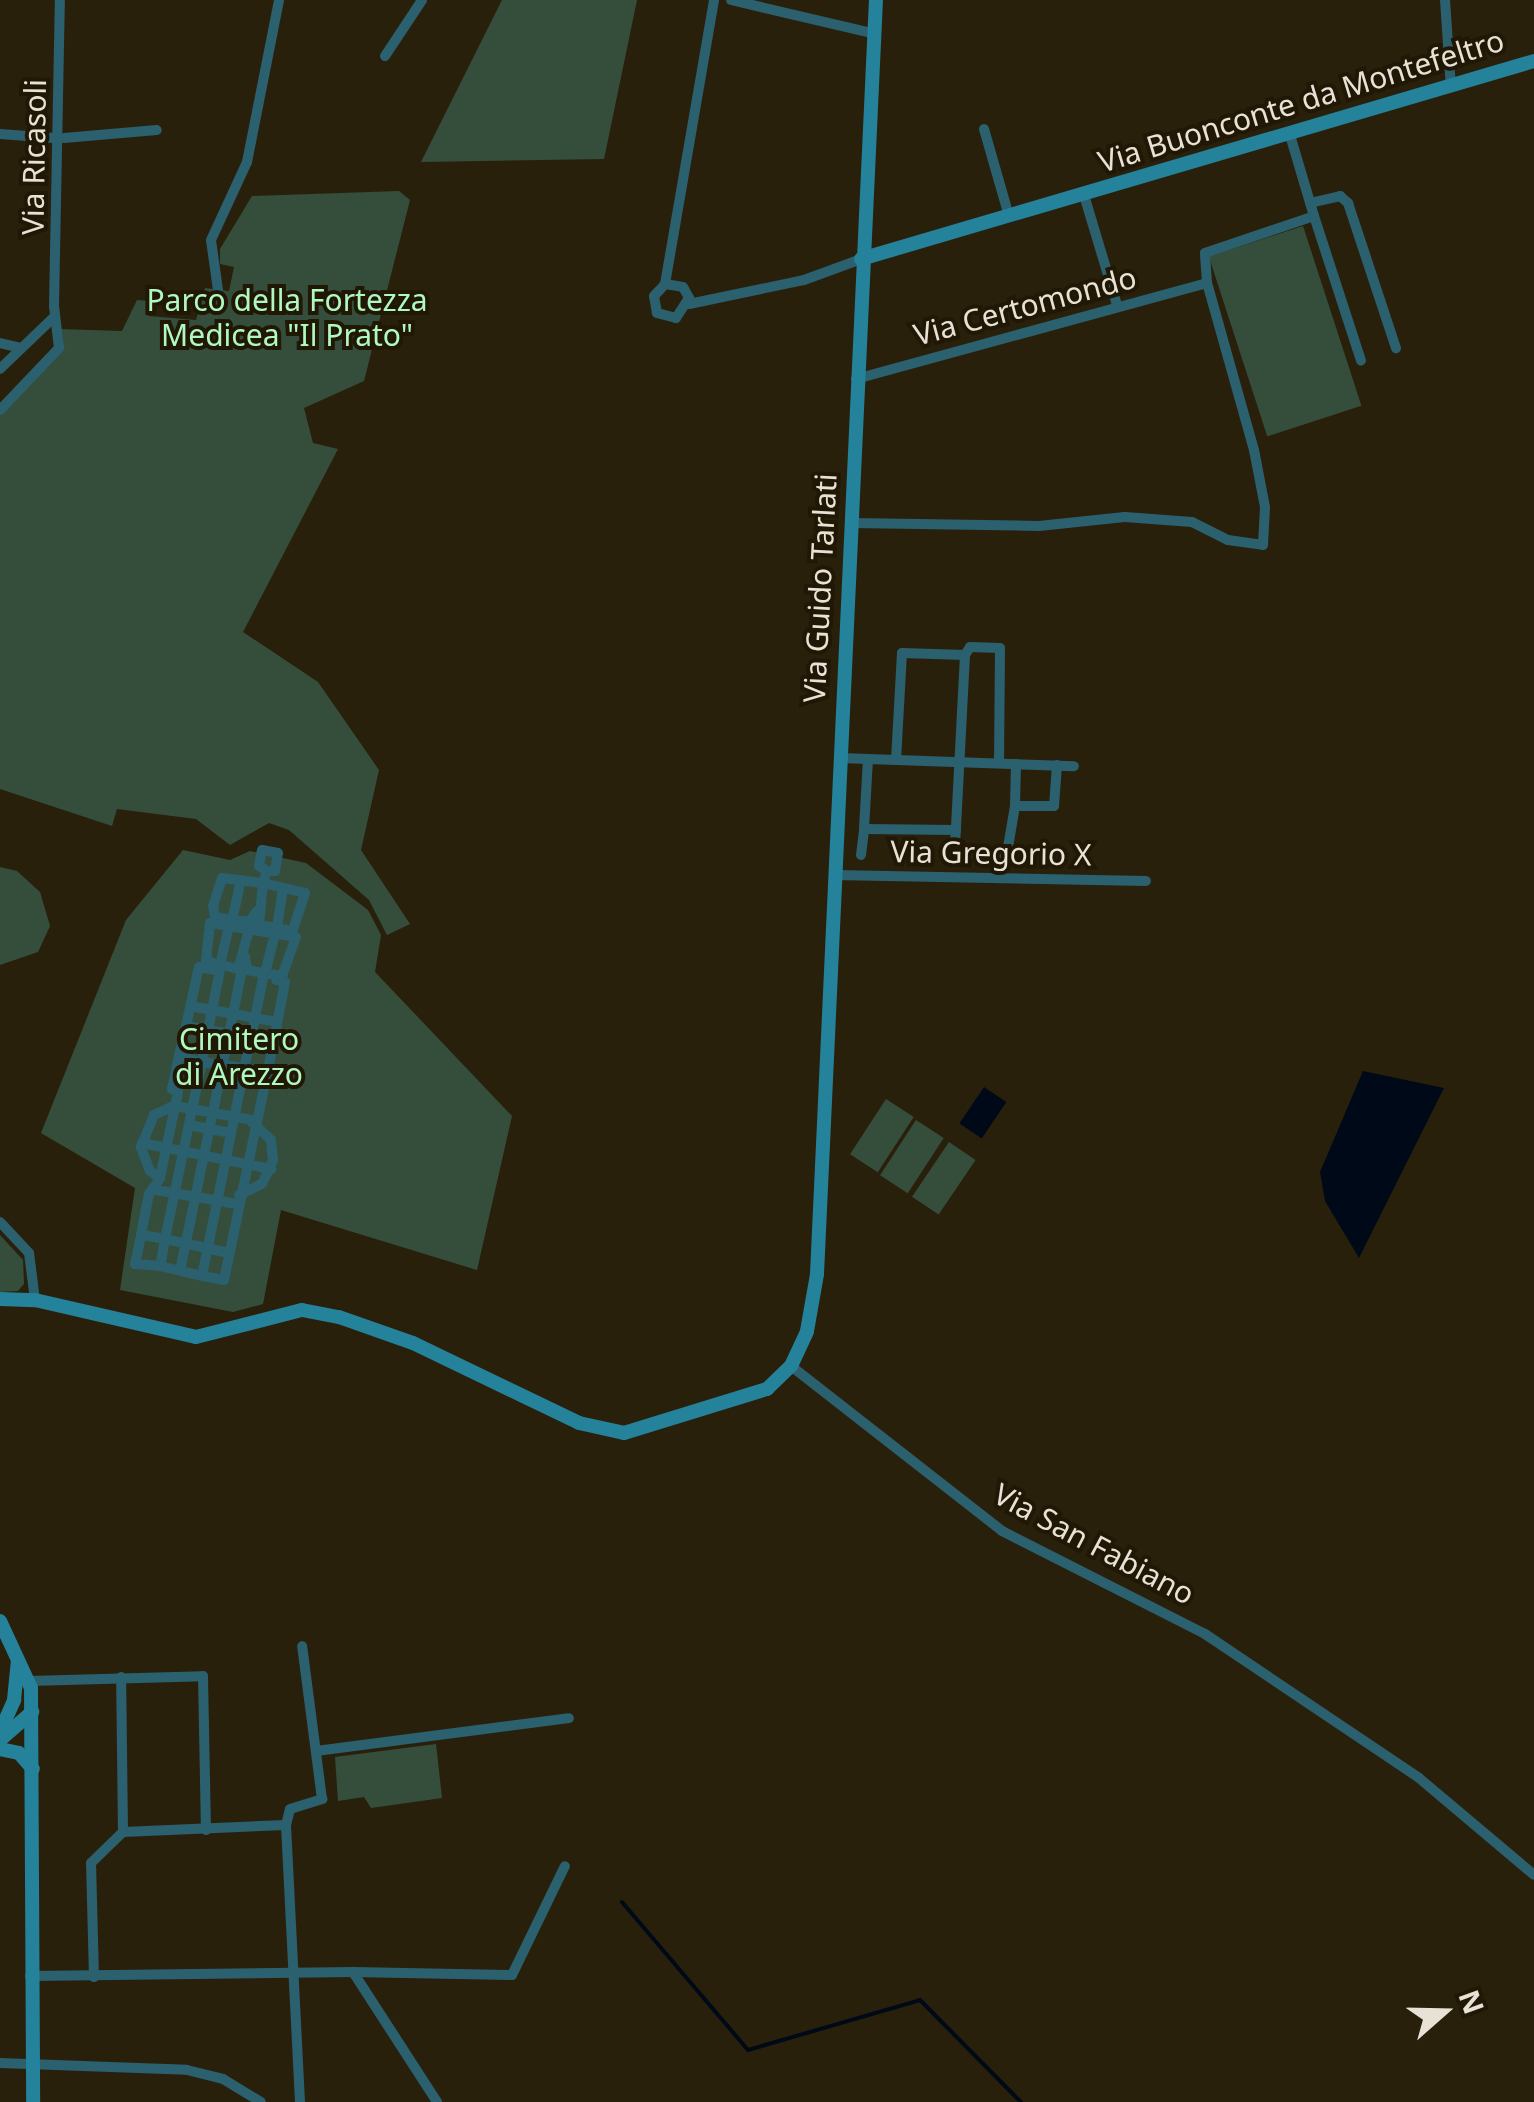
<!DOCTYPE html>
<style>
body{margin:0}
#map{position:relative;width:1534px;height:2102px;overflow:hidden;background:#29200c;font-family:"Noto Sans",sans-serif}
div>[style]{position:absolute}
.green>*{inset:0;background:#354e3b;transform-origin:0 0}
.water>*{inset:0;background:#000917;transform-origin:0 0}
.stream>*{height:4px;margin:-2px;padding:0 2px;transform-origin:2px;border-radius:2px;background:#000917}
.street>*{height:10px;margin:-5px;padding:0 5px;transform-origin:5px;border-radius:5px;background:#2b606f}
.secondary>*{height:14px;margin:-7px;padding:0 7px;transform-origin:7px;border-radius:7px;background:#24829b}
span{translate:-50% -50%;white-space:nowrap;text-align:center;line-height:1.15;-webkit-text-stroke:8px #201704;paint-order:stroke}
.street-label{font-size:30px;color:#e8e2d6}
.park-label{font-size:30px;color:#b0f8c1}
.north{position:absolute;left:1394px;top:1962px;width:100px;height:100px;-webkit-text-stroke:8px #201704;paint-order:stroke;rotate:70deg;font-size:28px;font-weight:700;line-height:40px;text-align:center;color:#e8e2d6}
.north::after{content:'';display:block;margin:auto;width:35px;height:45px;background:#e8e2d6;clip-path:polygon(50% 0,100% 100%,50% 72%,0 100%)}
</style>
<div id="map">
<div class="green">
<div style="clip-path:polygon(502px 0,637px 0,604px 159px,421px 162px)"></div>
<div style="clip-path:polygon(399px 191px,410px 200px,364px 381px,304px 408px,313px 443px,338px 449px,243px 632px,318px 682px,379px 770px,361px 850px,410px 924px,387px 935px,369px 900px,289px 830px,269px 823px,230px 845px,196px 819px,117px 809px,112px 826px,0 789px,0 410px,55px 356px,58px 329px,122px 331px,137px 300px,149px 301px,148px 316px,196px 320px,205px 288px,229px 291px,234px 267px,220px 264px,220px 249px,252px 196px)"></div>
<div style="left:1303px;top:226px;width:189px;height:99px;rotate:72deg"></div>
<div style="clip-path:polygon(183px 850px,230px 860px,250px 851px,306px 863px,368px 910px,381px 935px,375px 972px,512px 1116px,477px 1270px,281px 1210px,263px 1304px,233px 1312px,120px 1290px,135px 1188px,41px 1133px,126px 920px)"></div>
<div style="clip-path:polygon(0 867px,17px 871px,40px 892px,50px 926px,38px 952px,0 965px)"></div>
<div style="left:886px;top:1099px;width:33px;height:66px;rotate:33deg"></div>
<div style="left:916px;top:1120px;width:33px;height:66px;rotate:33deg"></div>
<div style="left:949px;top:1142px;width:32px;height:66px;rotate:34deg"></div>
<div style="clip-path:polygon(0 1235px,23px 1260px,24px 1284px,18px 1291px,0 1292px)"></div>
<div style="clip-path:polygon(436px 1744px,442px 1798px,371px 1808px,364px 1797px,338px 1801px,335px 1757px)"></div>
</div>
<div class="water">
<div style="clip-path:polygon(1363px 1071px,1444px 1088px,1359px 1258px,1325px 1201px,1320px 1172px)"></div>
<div style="left:984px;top:1087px;width:27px;height:44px;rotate:34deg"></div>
</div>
<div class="stream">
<div style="left:622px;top:1902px;width:194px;rotate:49.6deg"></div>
<div style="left:748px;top:2050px;width:179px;rotate:-16.2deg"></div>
<div style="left:920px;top:2000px;width:144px;rotate:45.3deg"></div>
</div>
<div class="street">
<div style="left:731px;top:0;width:145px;rotate:13.2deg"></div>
<div style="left:1445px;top:0;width:87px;rotate:86.1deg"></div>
<div style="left:385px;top:56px;width:67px;rotate:-56.5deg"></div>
<div style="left:984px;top:129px;width:91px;rotate:74deg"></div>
<div style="left:0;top:134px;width:54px;rotate:4.2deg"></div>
<div style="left:64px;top:138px;width:93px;rotate:-4.9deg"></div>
<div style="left:1084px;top:195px;width:115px;rotate:73.3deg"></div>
<div style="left:1310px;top:203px;width:31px;rotate:-13deg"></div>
<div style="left:1340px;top:196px;width:11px;rotate:41deg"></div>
<div style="left:1348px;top:203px;width:153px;rotate:71.7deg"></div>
<div style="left:1314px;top:216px;width:152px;rotate:72deg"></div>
<div style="left:665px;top:284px;width:18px;rotate:9deg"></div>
<div style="left:683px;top:287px;width:13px;rotate:61deg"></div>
<div style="left:689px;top:298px;width:24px;rotate:123deg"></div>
<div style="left:676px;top:318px;width:20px;rotate:-165deg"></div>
<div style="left:657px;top:313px;width:17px;rotate:-100deg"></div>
<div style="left:654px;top:296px;width:16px;rotate:-47deg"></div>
<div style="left:665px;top:284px;width:288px;rotate:-80.2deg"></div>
<div style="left:218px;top:290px;width:50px;rotate:-98deg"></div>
<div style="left:211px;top:240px;width:86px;rotate:-65.2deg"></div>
<div style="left:247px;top:162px;width:165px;rotate:-78.8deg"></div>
<div style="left:689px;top:304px;width:117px;rotate:-11.8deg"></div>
<div style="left:804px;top:280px;width:61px;rotate:-20.2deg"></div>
<div style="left:0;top:343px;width:18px;rotate:13deg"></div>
<div style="left:0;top:369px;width:76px;rotate:-43.9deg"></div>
<div style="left:856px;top:379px;width:364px;rotate:-15.3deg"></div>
<div style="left:0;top:410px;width:86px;rotate:-46.4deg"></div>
<div style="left:59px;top:348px;width:42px;rotate:-96.8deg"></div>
<div style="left:54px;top:306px;width:306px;rotate:-88.9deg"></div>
<div style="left:851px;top:523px;width:188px;rotate:0.9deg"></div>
<div style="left:1039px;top:526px;width:86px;rotate:-6deg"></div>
<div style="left:1125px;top:517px;width:67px;rotate:4.3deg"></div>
<div style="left:1192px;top:522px;width:40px;rotate:26.6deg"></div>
<div style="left:1228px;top:540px;width:35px;rotate:8deg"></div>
<div style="left:1263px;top:545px;width:38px;rotate:-87deg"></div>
<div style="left:1265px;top:507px;width:58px;rotate:-100.9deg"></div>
<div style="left:1254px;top:450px;width:173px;rotate:-105.7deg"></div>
<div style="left:1207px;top:283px;width:30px;rotate:-94deg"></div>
<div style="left:1205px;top:253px;width:115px;rotate:-18.7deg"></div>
<div style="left:1314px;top:216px;width:84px;rotate:-106.5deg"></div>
<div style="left:965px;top:655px;width:9px;rotate:-58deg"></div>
<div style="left:970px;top:647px;width:30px;rotate:2deg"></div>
<div style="left:1000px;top:648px;width:115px;rotate:90.5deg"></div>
<div style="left:840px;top:758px;width:234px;rotate:2deg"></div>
<div style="left:868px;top:759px;width:70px;rotate:93.3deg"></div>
<div style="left:864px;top:829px;width:92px;rotate:0.6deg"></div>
<div style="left:896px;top:760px;width:107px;rotate:-86.8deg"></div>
<div style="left:902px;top:653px;width:63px;rotate:1.8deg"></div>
<div style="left:965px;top:655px;width:189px;rotate:93deg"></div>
<div style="left:955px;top:844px;width:14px;rotate:39deg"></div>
<div style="left:966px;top:853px;width:41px"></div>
<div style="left:1007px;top:853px;width:48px;rotate:-80.3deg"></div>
<div style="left:1016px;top:764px;width:42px;rotate:91.4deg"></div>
<div style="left:1015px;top:806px;width:39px"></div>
<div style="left:1054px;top:806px;width:41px;rotate:-85.8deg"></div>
<div style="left:861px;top:855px;width:26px;rotate:-83deg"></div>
<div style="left:834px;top:875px;width:312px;rotate:1.1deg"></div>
<div style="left:263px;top:883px;width:43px;rotate:13.4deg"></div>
<div style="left:305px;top:893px;width:40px;rotate:108deg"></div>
<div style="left:293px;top:931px;width:35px;rotate:-170deg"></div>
<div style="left:259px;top:925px;width:42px;rotate:-84.6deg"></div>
<div style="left:257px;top:911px;width:14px;rotate:126deg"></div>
<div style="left:249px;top:922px;width:34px;rotate:-172deg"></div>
<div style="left:215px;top:917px;width:11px;rotate:-100deg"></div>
<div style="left:213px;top:906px;width:29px;rotate:-72deg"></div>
<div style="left:222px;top:878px;width:41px;rotate:7deg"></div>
<div style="left:263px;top:883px;width:13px;rotate:-72deg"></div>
<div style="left:267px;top:871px;width:8px"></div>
<div style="left:275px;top:871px;width:18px;rotate:-81deg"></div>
<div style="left:278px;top:853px;width:16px;rotate:-169deg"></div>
<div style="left:262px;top:850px;width:16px;rotate:101deg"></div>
<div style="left:259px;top:866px;width:9px;rotate:32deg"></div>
<div style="left:232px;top:920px;width:41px;rotate:-77.3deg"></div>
<div style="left:277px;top:928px;width:40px;rotate:-81.5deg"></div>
<div style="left:245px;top:956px;width:14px;rotate:82deg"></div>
<div style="left:247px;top:970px;width:36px;rotate:10deg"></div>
<div style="left:282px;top:976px;width:41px;rotate:-70.3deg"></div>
<div style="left:296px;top:937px;width:87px;rotate:-170.8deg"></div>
<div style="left:210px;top:923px;width:38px;rotate:96deg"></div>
<div style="left:206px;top:961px;width:33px;rotate:14deg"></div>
<div style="left:238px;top:969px;width:41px;rotate:-74.2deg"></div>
<div style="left:220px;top:965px;width:40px;rotate:-77deg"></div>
<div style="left:265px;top:973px;width:40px;rotate:-75.6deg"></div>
<div style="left:190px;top:1006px;width:88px;rotate:10.4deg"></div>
<div style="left:186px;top:1026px;width:60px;rotate:-77.6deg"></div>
<div style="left:199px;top:967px;width:16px;rotate:11deg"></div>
<div style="left:251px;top:1038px;width:61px;rotate:-78.7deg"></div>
<div style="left:274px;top:1040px;width:59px;rotate:-79.3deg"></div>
<div style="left:285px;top:982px;width:9px;rotate:-167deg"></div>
<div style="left:175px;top:1106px;width:78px;rotate:10.3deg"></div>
<div style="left:189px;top:1125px;width:43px;rotate:10.8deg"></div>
<div style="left:142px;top:1143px;width:132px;rotate:11.4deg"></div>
<div style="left:160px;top:1178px;width:12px;rotate:-145deg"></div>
<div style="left:150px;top:1171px;width:26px;rotate:-111deg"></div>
<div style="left:141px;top:1147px;width:35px;rotate:-68deg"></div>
<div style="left:154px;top:1115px;width:21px;rotate:-25deg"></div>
<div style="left:156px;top:1190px;width:82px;rotate:9.8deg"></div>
<div style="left:239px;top:1195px;width:25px;rotate:-26deg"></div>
<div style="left:262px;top:1184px;width:26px;rotate:-65deg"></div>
<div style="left:273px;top:1160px;width:20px;rotate:-96deg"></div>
<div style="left:271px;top:1140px;width:26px;rotate:-137deg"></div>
<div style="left:0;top:1222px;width:42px;rotate:46.9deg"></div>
<div style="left:29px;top:1253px;width:47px;rotate:82.7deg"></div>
<div style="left:141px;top:1235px;width:24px;rotate:9deg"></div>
<div style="left:165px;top:1239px;width:27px;rotate:100deg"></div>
<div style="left:160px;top:1266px;width:25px;rotate:-175deg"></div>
<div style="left:135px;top:1264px;width:30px;rotate:-78deg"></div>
<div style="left:141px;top:1235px;width:42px;rotate:-79deg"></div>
<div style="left:149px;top:1194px;width:19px;rotate:-55deg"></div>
<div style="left:160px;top:1178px;width:88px;rotate:-78.2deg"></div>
<div style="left:178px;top:1092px;width:7px;rotate:-153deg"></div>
<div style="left:172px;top:1089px;width:34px;rotate:-78deg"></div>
<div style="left:179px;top:1056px;width:31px;rotate:-77deg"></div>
<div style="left:186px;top:1026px;width:22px;rotate:10deg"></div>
<div style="left:208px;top:1030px;width:33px;rotate:101deg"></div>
<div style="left:202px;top:1062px;width:24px;rotate:-165deg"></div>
<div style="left:229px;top:1253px;width:66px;rotate:-167.7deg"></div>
<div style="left:165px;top:1239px;width:181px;rotate:-78.2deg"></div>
<div style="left:202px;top:1062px;width:66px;rotate:7.9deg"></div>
<div style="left:160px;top:1266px;width:43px;rotate:13.4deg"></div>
<div style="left:202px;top:1276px;width:245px;rotate:-78.5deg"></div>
<div style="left:251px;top:1036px;width:22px;rotate:-175deg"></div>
<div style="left:229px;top:1034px;width:61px;rotate:-78.7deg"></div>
<div style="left:181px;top:1266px;width:237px;rotate:-78.3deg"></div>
<div style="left:229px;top:1034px;width:21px;rotate:-169deg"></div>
<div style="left:208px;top:1030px;width:61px;rotate:-78.7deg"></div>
<div style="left:202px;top:1276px;width:22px;rotate:10deg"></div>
<div style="left:224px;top:1280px;width:245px;rotate:-78.2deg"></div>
<div style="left:274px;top:1040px;width:23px;rotate:-170deg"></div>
<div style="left:791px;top:1366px;width:268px;rotate:38deg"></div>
<div style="left:1002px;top:1531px;width:228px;rotate:26.9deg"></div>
<div style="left:1205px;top:1634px;width:258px;rotate:33.9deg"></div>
<div style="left:1419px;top:1778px;width:150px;rotate:40.1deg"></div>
<div style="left:29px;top:1681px;width:174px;rotate:-1.6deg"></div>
<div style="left:203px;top:1676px;width:154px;rotate:88.9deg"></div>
<div style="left:316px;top:1751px;width:255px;rotate:-7.4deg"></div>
<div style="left:123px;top:1832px;width:163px;rotate:-2.5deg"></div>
<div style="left:353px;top:1972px;width:159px;rotate:1.1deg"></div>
<div style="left:512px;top:1975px;width:121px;rotate:-64.1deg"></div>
<div style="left:30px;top:1976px;width:323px;rotate:-0.7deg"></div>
<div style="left:353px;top:1972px;width:155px;rotate:57.1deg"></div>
<div style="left:94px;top:1977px;width:114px;rotate:-91.5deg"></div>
<div style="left:91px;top:1863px;width:45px;rotate:-44.1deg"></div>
<div style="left:123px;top:1832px;width:155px;rotate:-90.7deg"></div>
<div style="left:0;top:2063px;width:187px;rotate:2.1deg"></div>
<div style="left:187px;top:2070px;width:37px;rotate:14deg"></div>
<div style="left:223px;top:2079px;width:44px;rotate:31.2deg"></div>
<div style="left:300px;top:2102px;width:277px;rotate:-92.9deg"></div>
<div style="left:286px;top:1825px;width:16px;rotate:-76deg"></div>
<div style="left:290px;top:1809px;width:34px;rotate:-17deg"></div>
<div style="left:322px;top:1799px;width:154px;rotate:-97.4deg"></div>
</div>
<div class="secondary">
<div style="left:861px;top:259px;width:702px;rotate:-16.39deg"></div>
<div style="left:0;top:1299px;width:35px;rotate:2deg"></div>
<div style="left:35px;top:1300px;width:165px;rotate:12.9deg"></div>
<div style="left:196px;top:1337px;width:109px;rotate:-14.3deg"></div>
<div style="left:302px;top:1310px;width:38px;rotate:11deg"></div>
<div style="left:339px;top:1317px;width:78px;rotate:19.4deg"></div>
<div style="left:413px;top:1343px;width:184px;rotate:25.7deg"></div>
<div style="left:579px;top:1423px;width:46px;rotate:12.5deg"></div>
<div style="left:624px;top:1433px;width:150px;rotate:-17.1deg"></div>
<div style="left:767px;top:1389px;width:33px;rotate:-44deg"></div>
<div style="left:791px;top:1366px;width:38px;rotate:-65deg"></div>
<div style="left:807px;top:1331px;width:58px;rotate:-80deg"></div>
<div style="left:817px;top:1274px;width:1275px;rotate:-87.35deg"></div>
<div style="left:0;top:1621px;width:74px;rotate:65.2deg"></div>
<div style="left:31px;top:1688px;width:414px;rotate:89.7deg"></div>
<div style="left:0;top:1732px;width:35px;rotate:-66deg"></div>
<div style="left:14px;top:1700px;width:40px;rotate:-84.3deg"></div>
<div style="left:0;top:1740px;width:43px;rotate:-41.2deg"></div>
<div style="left:0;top:1749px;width:19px;rotate:12deg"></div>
<div style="left:19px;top:1753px;width:21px;rotate:49deg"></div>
</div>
<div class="street-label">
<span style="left:1301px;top:101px;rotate:-17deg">Via Buonconte da Montefeltro</span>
<span style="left:34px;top:157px;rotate:-89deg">Via Ricasoli</span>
<span style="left:1025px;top:306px;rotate:-15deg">Via Certomondo</span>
<span style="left:820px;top:588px;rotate:-87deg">Via Guido Tarlati</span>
<span style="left:991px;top:853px;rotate:1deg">Via Gregorio X</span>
<span style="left:1094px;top:1544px;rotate:28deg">Via San Fabiano</span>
</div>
<div class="park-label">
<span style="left:287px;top:317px">Parco della Fortezza<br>Medicea "Il Prato"</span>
<span style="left:239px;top:1056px">Cimitero<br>di Arezzo</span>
</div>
<div class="north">N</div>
</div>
